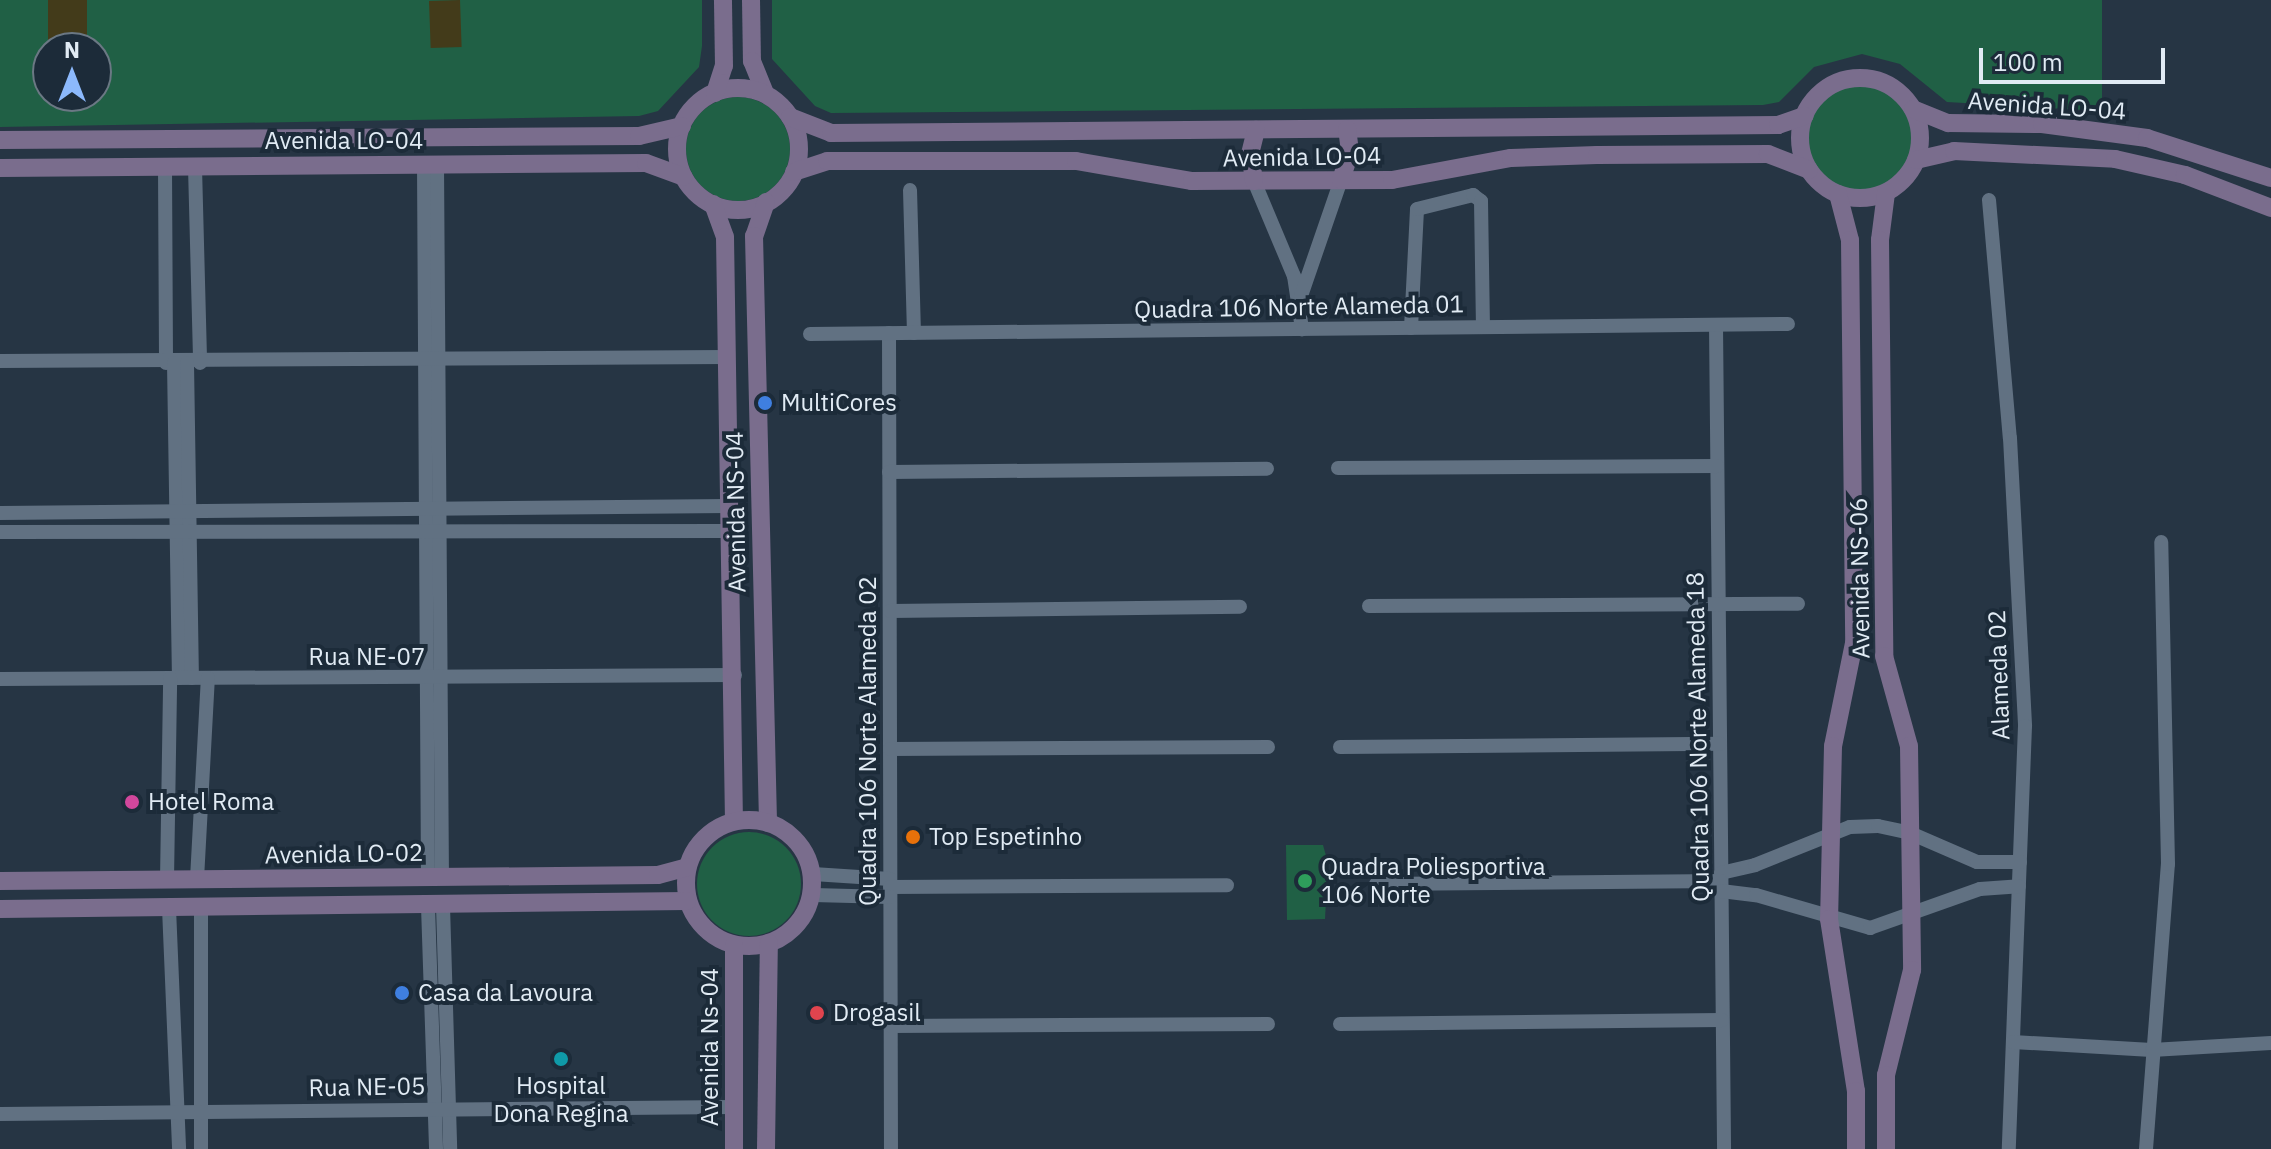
<!DOCTYPE html>
<style>
body{margin:0}
#map{position:relative;width:2271px;height:1149px;overflow:hidden;background:#263544;font-family:"IBM Plex Sans",sans-serif}
div>[style]{position:absolute}
.green>*{inset:0;background:#206045}
.round{border-radius:50%}
.sand>*{inset:0;background:#433b1a;transform-origin:0 0}
.street>*{height:14px;margin:-7px;padding:0 7px;transform-origin:7px;border-radius:7px;background:#617182}
.secondary>*{height:18px;margin:-9px;padding:0 9px;transform-origin:9px;border-radius:9px;background:#7a6d8d}
.secondary>.ring{margin:-9px;padding:0;box-sizing:content-box;background:none;border:18px solid #7a6d8d;border-radius:50%}
.dots>*{width:22px;height:22px;translate:-50% -50%;box-sizing:border-box;border:4px solid #1c2b39;border-radius:50%}
span{translate:-50% -50%;white-space:nowrap;text-align:center;line-height:1.15;-webkit-text-stroke:8px #1c2b39;paint-order:stroke}
.street-label{font-size:24px;color:#e1ebf4}
.poi-label{font-size:24px;color:#e1ebf4}
.left{translate:0 -50%;text-align:left}
.north{position:absolute;left:32px;top:32px;width:80px;height:80px;box-sizing:border-box;background:#1c2b39;border:2px solid #6b7884;border-radius:50%;rotate:0deg;font-size:22px;font-weight:700;line-height:32px;text-align:center;color:#e1ebf4}
.north::after{content:'';display:block;margin:auto;width:28px;height:36px;background:#8cb9fc;clip-path:polygon(50% 0,100% 100%,50% 72%,0 100%)}
.scale{position:absolute;left:1979px;top:48px;width:186px;height:36px;box-sizing:border-box;border:4px solid #e1ebf4;border-top:0;padding-left:10px;font-size:24px;line-height:28px;white-space:nowrap;color:#e1ebf4;-webkit-text-stroke:6px #1c2b39;paint-order:stroke}
</style>
<div id="map">
<div class="green">
<div style="clip-path:polygon(evenodd,0 0,702px 0,702px 46px,699px 67px,658px 111px,639px 116px,0 127px,0 0,48px 48px,96px 48px,96px 96px,48px 96px,48px 48px)"></div>
<div style="clip-path:polygon(772px 0,2102px 0,2102px 111px,1947px 102px,1900px 64px,1862px 54px,1814px 67px,1779px 102px,1763px 105px,831px 113px,815px 106px,772px 59px)"></div>
<div class="round" style="left:1808px;top:86px;width:104px;height:104px"></div>
<div class="round" style="left:686px;top:97px;width:104px;height:104px"></div>
<div class="round" style="left:697px;top:832px;width:104px;height:104px"></div>
<div style="clip-path:polygon(1286px 845px,1323px 845px,1328px 863px,1325px 919px,1287px 920px)"></div>
</div>
<div class="sand">
<div style="clip-path:polygon(48px 0,87px 0,87px 48px,48px 48px,48px 54px)"></div>
<div style="left:460px;top:0;width:47px;height:31px;rotate:88deg"></div>
</div>
<div class="street">
<div style="left:424px;top:165px;width:712px;rotate:89.68deg"></div>
<div style="left:437px;top:165px;width:712px;rotate:89.6deg"></div>
<div style="left:165px;top:167px;width:196px;rotate:89.7deg"></div>
<div style="left:195px;top:167px;width:196px;rotate:88.5deg"></div>
<div style="left:1254px;top:181px;width:103px;rotate:67.2deg"></div>
<div style="left:1294px;top:276px;width:54px;rotate:81.4deg"></div>
<div style="left:910px;top:190px;width:143px;rotate:88.4deg"></div>
<div style="left:1989px;top:200px;width:239px;rotate:85deg"></div>
<div style="left:2010px;top:438px;width:288px;rotate:87deg"></div>
<div style="left:2025px;top:726px;width:423px;rotate:92.2deg"></div>
<div style="left:1301px;top:296px;width:123px;rotate:-71deg"></div>
<div style="left:1716px;top:325px;width:824px;rotate:89.44deg"></div>
<div style="left:1411px;top:328px;width:119px;rotate:-87.1deg"></div>
<div style="left:1417px;top:209px;width:58px;rotate:-14deg"></div>
<div style="left:1473px;top:195px;width:10px;rotate:37deg"></div>
<div style="left:1481px;top:201px;width:126px;rotate:89.1deg"></div>
<div style="left:889px;top:333px;width:816px;rotate:89.86deg"></div>
<div style="left:810px;top:334px;width:978px;rotate:-0.59deg"></div>
<div style="left:0;top:361px;width:727px;rotate:-0.32deg"></div>
<div style="left:174px;top:363px;width:315px;rotate:89.1deg"></div>
<div style="left:187px;top:363px;width:315px;rotate:89.1deg"></div>
<div style="left:1338px;top:468px;width:379px;rotate:-0.3deg"></div>
<div style="left:889px;top:472px;width:378px;rotate:-0.5deg"></div>
<div style="left:0;top:513px;width:728px;rotate:-0.55deg"></div>
<div style="left:0;top:532px;width:728px;rotate:-0.08deg"></div>
<div style="left:1369px;top:606px;width:429px;rotate:-0.3deg"></div>
<div style="left:890px;top:611px;width:350px;rotate:-0.7deg"></div>
<div style="left:0;top:679px;width:735px;rotate:-0.31deg"></div>
<div style="left:1340px;top:747px;width:380px;rotate:-0.5deg"></div>
<div style="left:890px;top:749px;width:378px;rotate:-0.3deg"></div>
<div style="left:1721px;top:873px;width:35px;rotate:-13deg"></div>
<div style="left:1755px;top:865px;width:102px;rotate:-21.8deg"></div>
<div style="left:1850px;top:827px;width:28px;rotate:-2deg"></div>
<div style="left:1878px;top:826px;width:33px;rotate:12deg"></div>
<div style="left:1910px;top:833px;width:73px;rotate:23.4deg"></div>
<div style="left:1977px;top:862px;width:43px"></div>
<div style="left:813px;top:874px;width:77px;rotate:3.7deg"></div>
<div style="left:197px;top:879px;width:201px;rotate:-86.9deg"></div>
<div style="left:167px;top:880px;width:202px;rotate:-89.1deg"></div>
<div style="left:1376px;top:884px;width:345px;rotate:-0.5deg"></div>
<div style="left:890px;top:887px;width:337px;rotate:-0.3deg"></div>
<div style="left:1721px;top:891px;width:35px;rotate:7deg"></div>
<div style="left:1756px;top:895px;width:119px;rotate:16.1deg"></div>
<div style="left:1870px;top:928px;width:117px;rotate:-19.5deg"></div>
<div style="left:1980px;top:889px;width:39px;rotate:-4deg"></div>
<div style="left:813px;top:895px;width:77px;rotate:1.5deg"></div>
<div style="left:428px;top:906px;width:243px;rotate:88.1deg"></div>
<div style="left:443px;top:906px;width:243px;rotate:88.3deg"></div>
<div style="left:169px;top:908px;width:241px;rotate:87.6deg"></div>
<div style="left:201px;top:908px;width:241px;rotate:90deg"></div>
<div style="left:1340px;top:1024px;width:382px;rotate:-0.6deg"></div>
<div style="left:891px;top:1026px;width:377px;rotate:-0.3deg"></div>
<div style="left:2013px;top:1042px;width:139px;rotate:3.3deg"></div>
<div style="left:2152px;top:1050px;width:119px;rotate:-3.4deg"></div>
<div style="left:0;top:1114px;width:734px;rotate:-0.55deg"></div>
<div style="left:2146px;top:1149px;width:286px;rotate:-85.6deg"></div>
<div style="left:2168px;top:864px;width:322px;rotate:-91.2deg"></div>
</div>
<div class="secondary">
<div style="left:751px;top:0;width:61px;rotate:89.1deg"></div>
<div style="left:752px;top:61px;width:35px;rotate:68deg"></div>
<div class="ring" style="left:1800px;top:78px;width:102px;height:102px"></div>
<div class="ring" style="left:677px;top:88px;width:104px;height:104px"></div>
<div style="left:715px;top:93px;width:28px;rotate:-72deg"></div>
<div style="left:724px;top:66px;width:66px;rotate:-90.9deg"></div>
<div style="left:1913px;top:109px;width:38px;rotate:22deg"></div>
<div style="left:1948px;top:123px;width:94px;rotate:0.6deg"></div>
<div style="left:2042px;top:124px;width:106px;rotate:7.6deg"></div>
<div style="left:2147px;top:138px;width:130px;rotate:17.9deg"></div>
<div style="left:790px;top:117px;width:44px;rotate:21.3deg"></div>
<div style="left:831px;top:133px;width:947px;rotate:-0.48deg"></div>
<div style="left:1778px;top:125px;width:28px;rotate:-19deg"></div>
<div style="left:0;top:140px;width:639px;rotate:-0.36deg"></div>
<div style="left:639px;top:136px;width:44px;rotate:-13.1deg"></div>
<div style="left:1916px;top:160px;width:39px;rotate:-13deg"></div>
<div style="left:1954px;top:151px;width:161px;rotate:2.8deg"></div>
<div style="left:2115px;top:159px;width:72px;rotate:12.9deg"></div>
<div style="left:2185px;top:175px;width:92px;rotate:21deg"></div>
<div style="left:0;top:168px;width:646px;rotate:-0.44deg"></div>
<div style="left:646px;top:163px;width:40px;rotate:20.2deg"></div>
<div style="left:794px;top:172px;width:35px;rotate:-18deg"></div>
<div style="left:827px;top:161px;width:249px"></div>
<div style="left:1076px;top:161px;width:118px;rotate:9.8deg"></div>
<div style="left:1192px;top:181px;width:200px;rotate:-0.3deg"></div>
<div style="left:1392px;top:180px;width:121px;rotate:-10.5deg"></div>
<div style="left:1511px;top:158px;width:86px;rotate:-2deg"></div>
<div style="left:1597px;top:155px;width:171px;rotate:-0.3deg"></div>
<div style="left:1768px;top:154px;width:44px;rotate:21.3deg"></div>
<div style="left:1341px;top:180px;width:29px;rotate:-72deg"></div>
<div style="left:1350px;top:152px;width:23px;rotate:-97deg"></div>
<div style="left:1254px;top:181px;width:27px;rotate:-98deg"></div>
<div style="left:1250px;top:154px;width:25px;rotate:-76deg"></div>
<div style="left:1886px;top:193px;width:47px;rotate:97.3deg"></div>
<div style="left:1880px;top:240px;width:416px;rotate:89.4deg"></div>
<div style="left:1884px;top:656px;width:93px;rotate:74.5deg"></div>
<div style="left:1909px;top:746px;width:224px;rotate:89.2deg"></div>
<div style="left:1912px;top:970px;width:108px;rotate:103.9deg"></div>
<div style="left:1886px;top:1075px;width:74px;rotate:90deg"></div>
<div style="left:1838px;top:194px;width:48px;rotate:75.4deg"></div>
<div style="left:1850px;top:240px;width:403px;rotate:89.4deg"></div>
<div style="left:1854px;top:643px;width:105px;rotate:101.5deg"></div>
<div style="left:1833px;top:746px;width:173px;rotate:91.3deg"></div>
<div style="left:1829px;top:919px;width:174px;rotate:81.1deg"></div>
<div style="left:1856px;top:1091px;width:58px;rotate:90deg"></div>
<div style="left:766px;top:202px;width:36px;rotate:109deg"></div>
<div style="left:754px;top:236px;width:587px;rotate:88.63deg"></div>
<div style="left:713px;top:204px;width:35px;rotate:70deg"></div>
<div style="left:725px;top:237px;width:584px;rotate:89.12deg"></div>
<div class="ring" style="left:686px;top:820px;width:108px;height:108px"></div>
<div style="left:0;top:881px;width:658px;rotate:-0.52deg"></div>
<div style="left:658px;top:875px;width:30px;rotate:-15deg"></div>
<div style="left:0;top:909px;width:687px;rotate:-0.67deg"></div>
<div style="left:734px;top:945px;width:204px;rotate:90deg"></div>
<div style="left:766px;top:1149px;width:206px;rotate:-89.2deg"></div>
</div>
<div class="dots">
<div style="left:765px;top:403px;background:#3f7fe0"></div>
<div style="left:132px;top:802px;background:#d1479c"></div>
<div style="left:913px;top:837px;background:#e8710a"></div>
<div style="left:1305px;top:881px;background:#2e9e5b"></div>
<div style="left:402px;top:993px;background:#3f7fe0"></div>
<div style="left:817px;top:1013px;background:#e0444e"></div>
<div style="left:561px;top:1059px;background:#0f9aa8"></div>
</div>
<div class="street-label">
<span style="left:2047px;top:106px;rotate:4deg">Avenida LO-04</span>
<span style="left:344px;top:141px">Avenida LO-04</span>
<span style="left:1302px;top:157px;rotate:-1deg">Avenida LO-04</span>
<span style="left:1299px;top:307px;rotate:-1deg">Quadra 106 Norte Alameda 01</span>
<span style="left:736px;top:512px;rotate:-91deg">Avenida NS-04</span>
<span style="left:1860px;top:578px;rotate:-91deg">Avenida NS-06</span>
<span style="left:367px;top:657px">Rua NE-07</span>
<span style="left:1999px;top:675px;rotate:-92deg">Alameda 02</span>
<span style="left:1698px;top:737px;rotate:-91deg">Quadra 106 Norte Alameda 18</span>
<span style="left:868px;top:741px;rotate:-90deg">Quadra 106 Norte Alameda 02</span>
<span style="left:344px;top:854px;rotate:-1deg">Avenida LO-02</span>
<span style="left:710px;top:1047px;rotate:-90deg">Avenida Ns-04</span>
<span style="left:367px;top:1087px;rotate:-1deg">Rua NE-05</span>
</div>
<div class="poi-label">
<span class="left" style="left:781px;top:403px">MultiCores</span>
<span class="left" style="left:148px;top:802px">Hotel Roma</span>
<span class="left" style="left:929px;top:837px">Top Espetinho</span>
<span class="left" style="left:1321px;top:881px">Quadra Poliesportiva<br>106 Norte</span>
<span class="left" style="left:418px;top:993px">Casa da Lavoura</span>
<span class="left" style="left:833px;top:1013px">Drogasil</span>
<span style="left:561px;top:1100px">Hospital<br>Dona Regina</span>
</div>
<div class="north">N</div>
<div class="scale">100 m</div>
</div>
